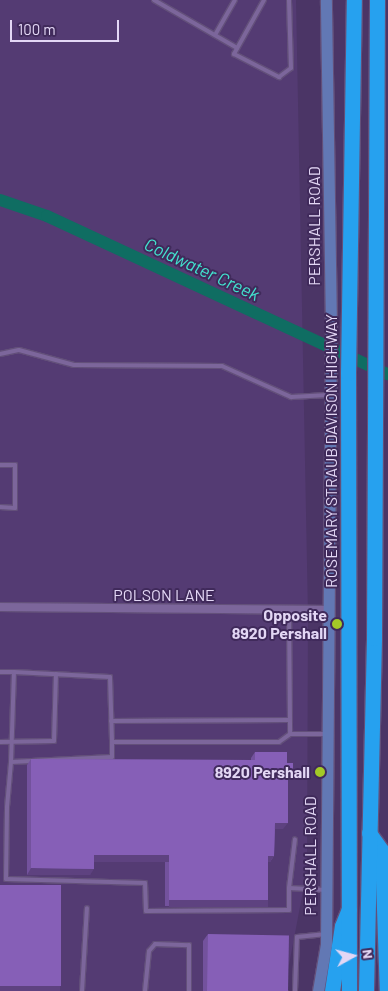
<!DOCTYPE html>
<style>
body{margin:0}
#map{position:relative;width:388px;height:991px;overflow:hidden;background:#4b3566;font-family:Barlow,sans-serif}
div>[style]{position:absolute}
.built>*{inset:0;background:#543b73}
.river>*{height:12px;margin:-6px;padding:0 6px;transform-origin:6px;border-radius:6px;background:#0f6d62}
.roads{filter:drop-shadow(1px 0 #63507a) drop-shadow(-1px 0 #63507a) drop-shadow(0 1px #63507a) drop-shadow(0 -1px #63507a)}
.lane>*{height:4px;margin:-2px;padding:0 2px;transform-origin:2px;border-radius:2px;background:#7c669b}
.street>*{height:8px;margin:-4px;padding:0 4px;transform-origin:4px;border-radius:4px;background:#7c669b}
.secondary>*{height:11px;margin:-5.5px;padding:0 5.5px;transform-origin:5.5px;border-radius:5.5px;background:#6278b4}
.highway>*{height:15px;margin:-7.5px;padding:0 7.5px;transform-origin:7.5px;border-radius:7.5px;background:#26a1ef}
.wall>*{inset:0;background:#73529d}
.shaded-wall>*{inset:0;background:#5e4280;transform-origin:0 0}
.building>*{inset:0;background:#865fb7;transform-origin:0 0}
.dots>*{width:14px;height:14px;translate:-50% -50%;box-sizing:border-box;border:2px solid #402a5b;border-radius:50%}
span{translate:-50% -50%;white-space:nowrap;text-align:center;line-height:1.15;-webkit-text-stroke:4px #402a5b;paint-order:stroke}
.street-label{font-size:16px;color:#e3d7f5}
.poi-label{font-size:16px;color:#e3d7f5;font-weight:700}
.right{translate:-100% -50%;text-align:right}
.water-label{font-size:18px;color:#42e3cf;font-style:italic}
.north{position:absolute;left:328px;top:931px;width:50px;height:50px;-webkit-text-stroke:4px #402a5b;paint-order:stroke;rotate:83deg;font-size:14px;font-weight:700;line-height:20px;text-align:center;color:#e3d7f5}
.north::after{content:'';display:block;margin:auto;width:18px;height:22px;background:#e3d7f5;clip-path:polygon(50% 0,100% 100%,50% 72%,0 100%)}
.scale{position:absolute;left:10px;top:20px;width:109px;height:22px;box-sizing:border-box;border:2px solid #e3d7f5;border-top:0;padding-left:6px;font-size:15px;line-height:18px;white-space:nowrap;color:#e3d7f5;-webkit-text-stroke:4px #402a5b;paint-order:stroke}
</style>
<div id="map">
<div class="built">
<div style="clip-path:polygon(0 0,296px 0,308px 615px,307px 870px,284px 991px,0 991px)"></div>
</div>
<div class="river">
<div style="left:0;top:200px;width:50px;rotate:18.8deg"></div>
<div style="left:47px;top:216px;width:376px;rotate:24.9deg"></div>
</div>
<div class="roads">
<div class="lane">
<div style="left:154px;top:0;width:96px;rotate:30deg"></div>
<div style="left:264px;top:0;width:62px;rotate:119.1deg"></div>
<div style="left:234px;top:54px;width:51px;rotate:27.1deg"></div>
<div style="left:279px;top:77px;width:15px;rotate:-37deg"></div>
<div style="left:291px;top:68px;width:68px;rotate:-91.7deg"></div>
<div style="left:215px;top:35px;width:40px;rotate:-60.3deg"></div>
<div style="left:0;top:354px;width:19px;rotate:-12deg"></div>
<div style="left:19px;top:350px;width:57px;rotate:15.3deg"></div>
<div style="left:74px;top:365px;width:148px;rotate:0.4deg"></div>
<div style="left:222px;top:366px;width:76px;rotate:24.2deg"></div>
<div style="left:291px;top:397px;width:37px;rotate:-3deg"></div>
<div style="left:0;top:465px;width:15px"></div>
<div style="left:15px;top:465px;width:43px;rotate:90deg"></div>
<div style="left:15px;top:508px;width:15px;rotate:-176deg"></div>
<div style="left:289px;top:609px;width:125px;rotate:89.5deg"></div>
<div style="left:0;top:672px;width:14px"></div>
<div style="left:111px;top:721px;width:178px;rotate:-0.3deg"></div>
<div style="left:0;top:742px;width:54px;rotate:-1.1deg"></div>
<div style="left:54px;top:741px;width:67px;rotate:-88.3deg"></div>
<div style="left:11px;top:762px;width:90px;rotate:-88.1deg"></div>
<div style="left:14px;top:672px;width:96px;rotate:3deg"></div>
<div style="left:110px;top:677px;width:65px;rotate:88.2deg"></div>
<div style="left:289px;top:888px;width:49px;rotate:-83deg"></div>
<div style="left:326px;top:890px;width:37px;rotate:-177deg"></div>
<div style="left:289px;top:888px;width:22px;rotate:90deg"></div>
<div style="left:289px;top:910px;width:143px;rotate:179.6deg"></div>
<div style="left:146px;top:911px;width:28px;rotate:-92deg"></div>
<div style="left:145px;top:883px;width:139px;rotate:-178.4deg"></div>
<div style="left:6px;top:879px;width:72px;rotate:-89.2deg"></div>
<div style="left:7px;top:807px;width:45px;rotate:-84.9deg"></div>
<div style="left:11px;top:762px;width:101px;rotate:-2.8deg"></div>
<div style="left:112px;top:757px;width:15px;rotate:-90deg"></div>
<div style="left:112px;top:742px;width:167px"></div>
<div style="left:279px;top:742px;width:14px;rotate:-36deg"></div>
<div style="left:290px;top:734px;width:37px"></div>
<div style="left:82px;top:991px;width:83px;rotate:-86.6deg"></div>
<div style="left:145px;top:991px;width:40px;rotate:-84.3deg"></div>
<div style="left:149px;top:951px;width:9px;rotate:-49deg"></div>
<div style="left:155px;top:944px;width:34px;rotate:2deg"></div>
<div style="left:189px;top:945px;width:46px;rotate:90deg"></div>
<div style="left:295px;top:991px;width:54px;rotate:-87.9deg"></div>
<div style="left:297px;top:937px;width:27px;rotate:-6deg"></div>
</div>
<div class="street">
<div style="left:0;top:607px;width:328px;rotate:0.5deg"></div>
</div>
<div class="secondary">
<div style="left:318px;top:991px;width:48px;rotate:-80.3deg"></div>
<div style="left:326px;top:944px;width:618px;rotate:-89.54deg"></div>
<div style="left:331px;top:326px;width:326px;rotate:-90.9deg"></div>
</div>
<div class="highway">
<div style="left:369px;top:833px;width:22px;rotate:54deg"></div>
<div style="left:382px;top:851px;width:140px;rotate:88deg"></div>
<div style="left:332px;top:991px;width:66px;rotate:-81.3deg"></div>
<div style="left:342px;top:926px;width:18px;rotate:-68deg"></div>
<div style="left:349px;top:991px;width:618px;rotate:-90.09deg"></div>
<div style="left:348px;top:373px;width:373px;rotate:-89.1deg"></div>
<div style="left:366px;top:991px;width:353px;rotate:-88.7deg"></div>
<div style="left:374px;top:638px;width:638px;rotate:-89.73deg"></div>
</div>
</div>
<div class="wall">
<div style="clip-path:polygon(255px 752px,287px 763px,293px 770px,289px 776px,288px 776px,283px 829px,275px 829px,274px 856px,270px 862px,268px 862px,268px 900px,263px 906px,165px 906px,165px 861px,94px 861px,90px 875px,27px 875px,27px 765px,31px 759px,251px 760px,251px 758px)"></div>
<div style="clip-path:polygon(208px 934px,289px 991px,203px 991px,203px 941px)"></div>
</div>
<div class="shaded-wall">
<div style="clip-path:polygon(288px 770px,293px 770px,289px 776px,283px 776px)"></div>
<div style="clip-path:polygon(275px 823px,288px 823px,283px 829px,270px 829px)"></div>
<div style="left:94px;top:855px;width:75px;height:7px"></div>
<div style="clip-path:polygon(268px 856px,274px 856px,270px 862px,264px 862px)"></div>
<div style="clip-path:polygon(31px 868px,94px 869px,90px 875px,27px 875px)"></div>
<div style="left:169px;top:900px;width:99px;height:7px"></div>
<div style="left:0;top:986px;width:60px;height:5px"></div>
</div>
<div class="building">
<div style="clip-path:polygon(255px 752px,287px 752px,287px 763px,293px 763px,293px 770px,288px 770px,288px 823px,275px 823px,274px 856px,268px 856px,268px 900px,169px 900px,169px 855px,94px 855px,94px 869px,31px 868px,31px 759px,255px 760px)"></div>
<div style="left:0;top:885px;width:61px;height:101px"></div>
<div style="left:208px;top:934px;width:81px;height:57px;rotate:1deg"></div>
</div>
<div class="dots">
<div style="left:337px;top:624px;background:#a3c927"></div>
<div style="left:320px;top:772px;background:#a3c927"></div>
</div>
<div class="street-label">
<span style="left:314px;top:226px;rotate:-90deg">PERSHALL ROAD</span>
<span style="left:331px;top:451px;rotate:-90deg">ROSEMARY STRAUB DAVISON HIGHWAY</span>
<span style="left:164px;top:595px">POLSON LANE</span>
<span style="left:310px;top:856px;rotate:-90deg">PERSHALL ROAD</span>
</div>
<div class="poi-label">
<span class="right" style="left:327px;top:624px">Opposite<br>8920 Pershall</span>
<span class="right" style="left:310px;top:772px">8920 Pershall</span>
</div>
<div class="water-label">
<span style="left:202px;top:269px;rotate:25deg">Coldwater Creek</span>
</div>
<div class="north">N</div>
<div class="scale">100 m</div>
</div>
